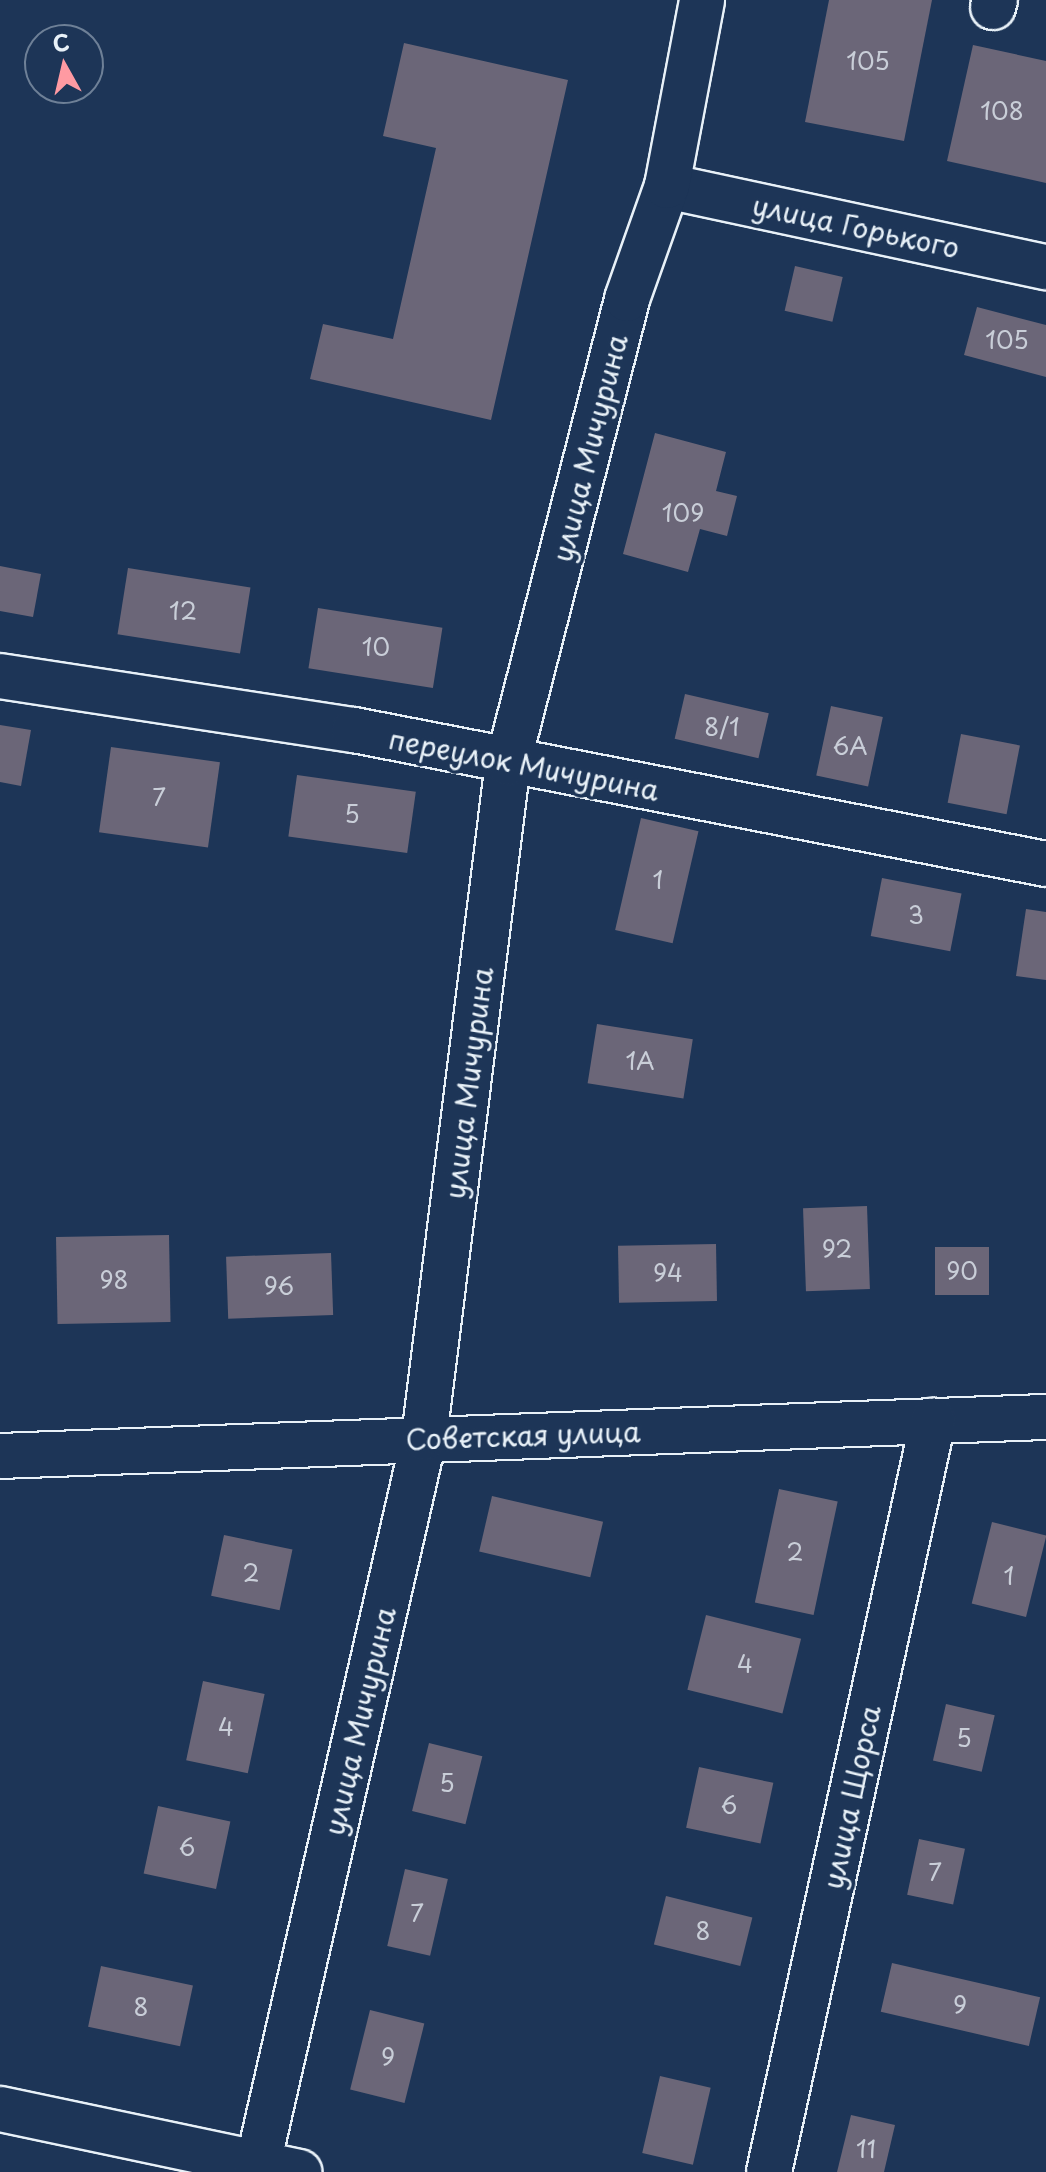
<!DOCTYPE html>
<meta charset="utf-8">
<style>
body{margin:0}
#map{position:relative;width:1046px;height:2172px;overflow:hidden;background:#1d3557;font-family:"Playpen Sans",sans-serif}
div>[style]{position:absolute}
.building>*{inset:0;background:#6b6678;transform-origin:0 0}
.roads{filter:drop-shadow(2px 0 #e8f1f8) drop-shadow(-2px 0 #e8f1f8) drop-shadow(0 2px #e8f1f8) drop-shadow(0 -2px #e8f1f8)}
.minor>*{height:44px;margin:-22px;padding:0 22px;transform-origin:22px;border-radius:22px;background:#1d3557}
span{translate:-50% -50%;white-space:nowrap;text-align:center;line-height:1.15;-webkit-text-stroke:7px #1d3557;paint-order:stroke}
.number-label{font-size:24px;color:#c9ced8}
.number-label span{-webkit-text-stroke-width:0}
.street-label{font-size:28px;color:#e8f1f8}
.north{position:absolute;left:24px;top:24px;width:80px;height:80px;box-sizing:border-box;background:#1d3557;border:2px solid #6e8097;border-radius:50%;rotate:352deg;font-size:22px;font-weight:700;line-height:32px;text-align:center;color:#e8f1f8}
.north::after{content:'';display:block;margin:auto;width:28px;height:36px;background:#ff9aa2;clip-path:polygon(50% 0,100% 100%,50% 72%,0 100%)}
</style>
<div id="map">
<div class="building">
<div style="clip-path:polygon(829px 0,932px 0,904px 141px,805px 122px)"></div>
<div style="clip-path:polygon(404px 43px,568px 80px,491px 420px,310px 379px,323px 324px,393px 339px,436px 148px,383px 136px)"></div>
<div style="clip-path:polygon(973px 45px,1046px 61px,1046px 183px,947px 161px)"></div>
<div style="left:795px;top:266px;width:49px;height:46px;rotate:13deg"></div>
<div style="clip-path:polygon(977px 307px,1046px 325px,1046px 377px,964px 355px)"></div>
<div style="clip-path:polygon(655px 433px,726px 452px,716px 491px,737px 496px,727px 536px,700px 529px,688px 572px,623px 554px)"></div>
<div style="clip-path:polygon(0 566px,41px 574px,33px 617px,0 611px)"></div>
<div style="left:128px;top:568px;width:124px;height:67px;rotate:9deg"></div>
<div style="left:318px;top:608px;width:126px;height:61px;rotate:9deg"></div>
<div style="left:685px;top:694px;width:86px;height:46px;rotate:13deg"></div>
<div style="left:831px;top:706px;width:53px;height:71px;rotate:12deg"></div>
<div style="clip-path:polygon(0 725px,31px 730px,21px 786px,0 782px)"></div>
<div style="left:961px;top:734px;width:60px;height:70px;rotate:11deg"></div>
<div style="left:111px;top:747px;width:110px;height:86px;rotate:8deg"></div>
<div style="left:297px;top:775px;width:120px;height:62px;rotate:8deg"></div>
<div style="left:641px;top:818px;width:59px;height:115px;rotate:13deg"></div>
<div style="left:882px;top:878px;width:81px;height:59px;rotate:11deg"></div>
<div style="clip-path:polygon(1026px 909px,1046px 912px,1046px 980px,1016px 976px)"></div>
<div style="left:597px;top:1024px;width:97px;height:60px;rotate:9deg"></div>
<div style="left:867px;top:1206px;width:83px;height:64px;rotate:88deg"></div>
<div style="left:169px;top:1235px;width:87px;height:113px;rotate:89deg"></div>
<div style="left:716px;top:1244px;width:57px;height:98px;rotate:89deg"></div>
<div style="left:935px;top:1247px;width:54px;height:48px"></div>
<div style="left:331px;top:1253px;width:62px;height:105px;rotate:88deg"></div>
<div style="left:779px;top:1489px;width:60px;height:116px;rotate:12deg"></div>
<div style="left:492px;top:1496px;width:114px;height:57px;rotate:13deg"></div>
<div style="left:992px;top:1522px;width:56px;height:84px;rotate:14deg"></div>
<div style="left:224px;top:1535px;width:70px;height:62px;rotate:12deg"></div>
<div style="left:706px;top:1615px;width:98px;height:77px;rotate:14deg"></div>
<div style="left:203px;top:1681px;width:63px;height:81px;rotate:12deg"></div>
<div style="left:946px;top:1704px;width:50px;height:58px;rotate:13deg"></div>
<div style="left:429px;top:1743px;width:55px;height:70px;rotate:14deg"></div>
<div style="left:699px;top:1767px;width:76px;height:62px;rotate:12deg"></div>
<div style="left:158px;top:1806px;width:74px;height:69px;rotate:12deg"></div>
<div style="left:919px;top:1839px;width:47px;height:57px;rotate:12deg"></div>
<div style="left:405px;top:1869px;width:44px;height:79px;rotate:13deg"></div>
<div style="left:666px;top:1896px;width:89px;height:50px;rotate:14deg"></div>
<div style="left:892px;top:1963px;width:152px;height:50px;rotate:13deg"></div>
<div style="left:101px;top:1966px;width:94px;height:62px;rotate:12deg"></div>
<div style="left:370px;top:2010px;width:56px;height:82px;rotate:14deg"></div>
<div style="left:660px;top:2076px;width:52px;height:79px;rotate:13deg"></div>
<div style="clip-path:polygon(851px 2115px,895px 2125px,884px 2172px,837px 2172px)"></div>
</div>
<div class="roads">
<div class="minor">
<div style="left:993px;top:7px;width:7px;rotate:-74deg"></div>
<div style="left:667px;top:186px;width:388px;rotate:12.1deg"></div>
<div style="left:0;top:676px;width:358px;rotate:8.7deg"></div>
<div style="left:354px;top:730px;width:705px;rotate:10.96deg"></div>
<div style="left:0;top:1456px;width:1047px;rotate:-2.14deg"></div>
<div style="left:0;top:2109px;width:306px;rotate:11.9deg"></div>
<div style="left:256px;top:2172px;width:753px;rotate:-77.11deg"></div>
<div style="left:424px;top:1438px;width:680px;rotate:-82.91deg"></div>
<div style="left:508px;top:763px;width:479px;rotate:-75.6deg"></div>
<div style="left:627px;top:299px;width:120px;rotate:-70.5deg"></div>
<div style="left:667px;top:186px;width:189px;rotate:-79.3deg"></div>
<div style="left:769px;top:2172px;width:769px;rotate:-77.68deg"></div>
</div>
</div>
<div class="number-label">
<span style="left:868px;top:61px">105</span>
<span style="left:1002px;top:111px">108</span>
<span style="left:1007px;top:340px">105</span>
<span style="left:683px;top:513px">109</span>
<span style="left:183px;top:611px">12</span>
<span style="left:376px;top:647px">10</span>
<span style="left:722px;top:727px">8/1</span>
<span style="left:850px;top:746px">6А</span>
<span style="left:159px;top:797px">7</span>
<span style="left:352px;top:814px">5</span>
<span style="left:658px;top:880px">1</span>
<span style="left:916px;top:915px">3</span>
<span style="left:640px;top:1061px">1А</span>
<span style="left:837px;top:1249px">92</span>
<span style="left:962px;top:1271px">90</span>
<span style="left:668px;top:1273px">94</span>
<span style="left:114px;top:1280px">98</span>
<span style="left:279px;top:1286px">96</span>
<span style="left:795px;top:1552px">2</span>
<span style="left:251px;top:1573px">2</span>
<span style="left:1009px;top:1576px">1</span>
<span style="left:745px;top:1664px">4</span>
<span style="left:226px;top:1727px">4</span>
<span style="left:964px;top:1738px">5</span>
<span style="left:447px;top:1783px">5</span>
<span style="left:729px;top:1805px">6</span>
<span style="left:187px;top:1847px">6</span>
<span style="left:935px;top:1872px">7</span>
<span style="left:417px;top:1913px">7</span>
<span style="left:703px;top:1931px">8</span>
<span style="left:960px;top:2005px">9</span>
<span style="left:141px;top:2007px">8</span>
<span style="left:388px;top:2057px">9</span>
<span style="left:866px;top:2149px">11</span>
</div>
<div class="street-label">
<span style="left:856px;top:226px;rotate:12deg">улица Горького</span>
<span style="left:589px;top:448px;rotate:-76deg">улица Мичурина</span>
<span style="left:524px;top:764px;rotate:11deg">переулок Мичурина</span>
<span style="left:468px;top:1083px;rotate:-83deg">улица Мичурина</span>
<span style="left:523px;top:1435px;rotate:-2deg">Советская улица</span>
<span style="left:359px;top:1721px;rotate:-77deg">улица Мичурина</span>
<span style="left:851px;top:1797px;rotate:-78deg">улица Щорса</span>
</div>
<div class="north">С</div>
</div>
